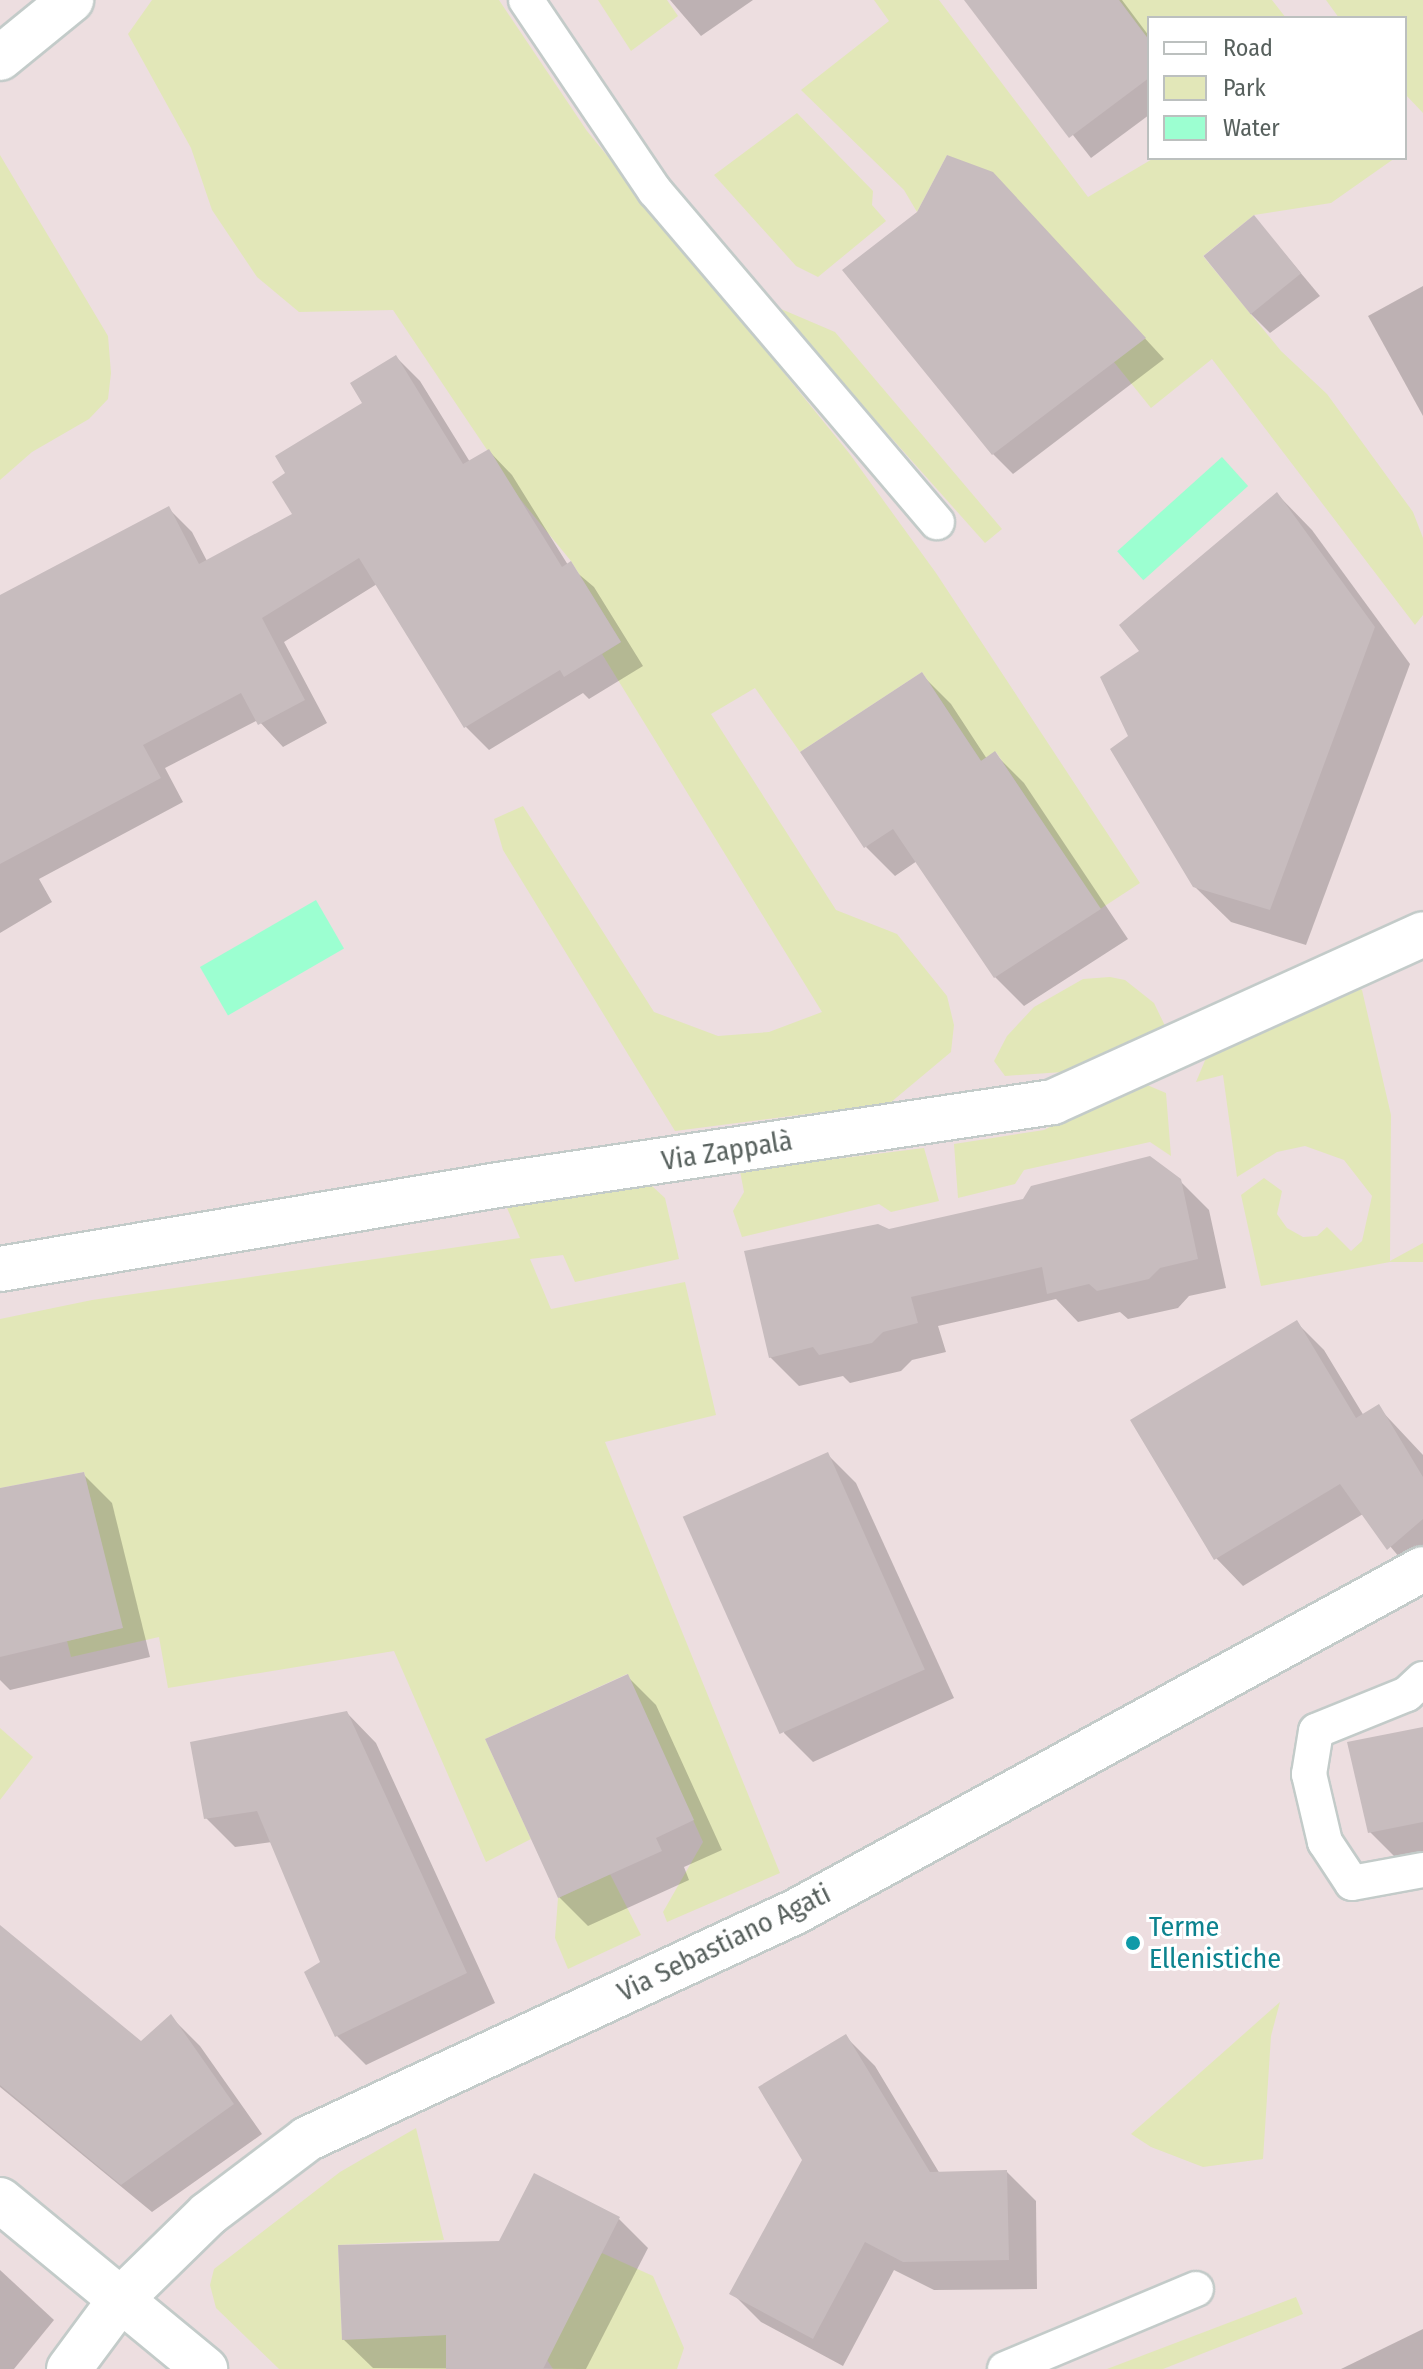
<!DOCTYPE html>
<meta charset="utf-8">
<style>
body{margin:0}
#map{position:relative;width:1423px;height:2369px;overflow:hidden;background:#eddee0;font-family:"Fira Sans Condensed",sans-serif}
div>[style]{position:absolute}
.green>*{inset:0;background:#e2e7b8}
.water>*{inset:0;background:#9cffd1;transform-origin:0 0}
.shadow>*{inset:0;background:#0003}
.building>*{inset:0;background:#c7bcbe;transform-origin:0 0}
.roads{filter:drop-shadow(2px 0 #c3cbc9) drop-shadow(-2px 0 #c3cbc9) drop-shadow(0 2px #c3cbc9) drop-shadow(0 -2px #c3cbc9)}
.service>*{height:34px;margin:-17px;padding:0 17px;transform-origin:17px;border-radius:17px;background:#fff}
.minor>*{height:44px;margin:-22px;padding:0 22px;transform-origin:22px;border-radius:22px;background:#fff}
.dots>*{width:22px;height:22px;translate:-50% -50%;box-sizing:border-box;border:4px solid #fff;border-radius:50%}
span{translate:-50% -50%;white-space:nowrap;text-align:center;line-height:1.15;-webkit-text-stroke:6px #fff;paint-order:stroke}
.street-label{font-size:28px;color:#58615e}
.culture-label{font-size:28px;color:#0d838f}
.left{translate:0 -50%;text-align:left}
.legend{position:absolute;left:1147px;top:16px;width:260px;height:144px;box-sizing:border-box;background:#fff;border:2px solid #bcc0bf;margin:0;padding:10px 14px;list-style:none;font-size:24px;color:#58615e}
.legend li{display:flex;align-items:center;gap:16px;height:40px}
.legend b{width:40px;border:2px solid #bcc0bf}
</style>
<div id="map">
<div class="green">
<div style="clip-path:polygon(152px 0,499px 0,587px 131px,849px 453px,936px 573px,1140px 883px,1091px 915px,1045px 826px,996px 752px,981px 761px,922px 672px,800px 752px,755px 688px,711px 714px,836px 910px,897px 934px,947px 996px,954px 1025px,951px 1052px,890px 1103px,675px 1131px,503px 850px,494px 819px,523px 806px,654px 1012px,718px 1036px,769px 1032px,822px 1012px,602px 654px,621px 642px,571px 561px,520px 499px,393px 310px,299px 312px,257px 277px,212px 210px,191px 148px,128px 34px)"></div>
<div style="clip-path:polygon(598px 0,667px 0,678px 16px,631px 51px)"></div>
<div style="clip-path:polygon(874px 0,939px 0,1088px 197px,1154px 158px,1395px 158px,1331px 203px,1254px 215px,1203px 256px,1281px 351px,1327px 394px,1413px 512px,1423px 538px,1423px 615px,1415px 625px,1212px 359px,1151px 408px,947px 155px,917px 212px,904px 190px,801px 90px,889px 21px)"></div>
<div style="clip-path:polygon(1119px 0,1272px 0,1286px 18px,1149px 18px,1149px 40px)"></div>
<div style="clip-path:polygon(1326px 0,1423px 0,1423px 113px,1405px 94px,1405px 18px,1339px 18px)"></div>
<div style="clip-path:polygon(797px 113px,873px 191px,872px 205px,886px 221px,818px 277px,796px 266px,714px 175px)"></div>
<div style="clip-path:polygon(0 155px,108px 336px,111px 373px,108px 399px,89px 419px,32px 452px,0 480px)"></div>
<div style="clip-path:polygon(774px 306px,835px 332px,1002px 529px,985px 543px)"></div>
<div style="clip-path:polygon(1110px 977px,1125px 980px,1154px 1003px,1167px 1030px,1077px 1071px,1005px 1076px,994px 1061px,1007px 1036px,1034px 1007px,1083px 979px)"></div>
<div style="clip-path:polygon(1351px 985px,1362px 990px,1391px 1115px,1390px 1261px,1423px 1243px,1423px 1262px,1390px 1262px,1261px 1286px,1241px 1195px,1264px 1178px,1282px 1191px,1277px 1214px,1287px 1228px,1303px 1237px,1317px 1236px,1327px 1227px,1351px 1251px,1362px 1241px,1372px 1196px,1344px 1160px,1305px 1146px,1277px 1152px,1237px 1177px,1223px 1075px,1196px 1082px,1209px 1051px)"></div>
<div style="clip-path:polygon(1140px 1082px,1166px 1093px,1171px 1156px,1150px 1142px,1024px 1170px,1015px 1184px,958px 1198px,954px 1144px,1044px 1130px)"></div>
<div style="clip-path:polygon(924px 1148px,939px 1201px,891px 1212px,879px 1204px,742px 1237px,733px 1211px,744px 1192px,740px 1171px)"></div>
<div style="clip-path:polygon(652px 1186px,665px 1198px,679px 1259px,575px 1282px,563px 1255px,530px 1259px,551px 1309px,685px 1282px,716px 1415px,605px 1442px,780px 1873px,667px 1922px,663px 1912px,703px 1842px,627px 1674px,485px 1739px,531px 1839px,486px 1862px,394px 1651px,168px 1688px,159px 1637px,71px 1657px,67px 1641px,122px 1628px,84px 1472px,0 1488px,0 1319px,92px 1300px,520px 1238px,507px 1208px)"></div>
<div style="clip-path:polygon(0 1728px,33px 1757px,0 1800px)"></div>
<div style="clip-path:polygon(610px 1874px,641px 1935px,568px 1969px,555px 1938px,558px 1898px)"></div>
<div style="clip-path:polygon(1280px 2002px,1271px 2036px,1263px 2159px,1203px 2167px,1151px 2147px,1131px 2134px)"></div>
<div style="clip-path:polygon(416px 2128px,444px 2240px,338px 2245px,342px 2339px,446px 2335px,446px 2369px,279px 2369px,216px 2308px,210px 2285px,214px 2269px,340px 2172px)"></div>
<div style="clip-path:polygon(602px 2253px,653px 2276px,684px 2348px,677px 2369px,553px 2369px,528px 2331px)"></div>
<div style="clip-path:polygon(1296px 2297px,1303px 2314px,1163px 2369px,1107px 2369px)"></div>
</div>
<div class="water">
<div style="left:1222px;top:457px;width:39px;height:141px;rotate:48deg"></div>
<div style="left:316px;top:900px;width:56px;height:134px;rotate:60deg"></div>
</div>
<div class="shadow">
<div style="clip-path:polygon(670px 0,753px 0,701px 36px)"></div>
<div style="clip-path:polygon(967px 0,1122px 0,1149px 36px,1149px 115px,1091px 158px)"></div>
<div style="clip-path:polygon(1013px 195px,1164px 359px,1013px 474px,993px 454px)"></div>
<div style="clip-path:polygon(1254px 217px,1320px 296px,1270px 333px,1250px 313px)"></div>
<div style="clip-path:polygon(1423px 286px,1423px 416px,1368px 316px)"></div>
<div style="clip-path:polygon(396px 357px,420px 381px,470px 462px,489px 451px,512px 475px,568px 565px,594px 587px,643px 666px,589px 699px,583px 693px,489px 750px,466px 727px,377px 584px,284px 642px,327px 723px,283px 747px,258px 720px,165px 768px,183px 802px,39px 879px,52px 902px,0 933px,0 597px,168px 508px,192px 532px,207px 561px,295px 515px)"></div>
<div style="clip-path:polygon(1277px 494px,1312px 530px,1410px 664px,1306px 945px,1231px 922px,1194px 886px,1131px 737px,1142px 651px)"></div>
<div style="clip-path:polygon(922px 675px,951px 704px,987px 759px,995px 754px,1024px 783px,1128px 939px,1024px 1006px,995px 977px,917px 861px,895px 876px,866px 847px)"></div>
<div style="clip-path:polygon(1179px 1180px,1209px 1210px,1226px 1288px,1189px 1296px,1178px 1308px,1128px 1319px,1120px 1312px,1078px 1322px,1056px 1299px,938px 1326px,946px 1352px,912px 1360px,901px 1371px,850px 1383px,843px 1376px,799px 1386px,770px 1357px,889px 1231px)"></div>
<div style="clip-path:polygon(1296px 1322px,1324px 1350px,1364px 1416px,1378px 1407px,1423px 1455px,1423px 1571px,1416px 1577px,1363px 1514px,1243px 1586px,1216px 1558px)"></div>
<div style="clip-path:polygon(827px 1454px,856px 1483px,954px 1698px,813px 1762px,784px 1733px)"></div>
<div style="clip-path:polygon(83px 1474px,112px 1503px,150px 1657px,10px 1690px,0 1680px,0 1490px)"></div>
<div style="clip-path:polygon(627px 1676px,656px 1705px,722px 1850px,684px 1867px,689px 1880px,588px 1926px,559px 1897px)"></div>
<div style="clip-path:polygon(347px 1713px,376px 1743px,495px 2003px,366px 2065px,337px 2036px,323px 1963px,272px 1842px,235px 1847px,206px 1818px)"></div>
<div style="clip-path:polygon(1423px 1729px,1423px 1865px,1406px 1868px,1370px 1832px)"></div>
<div style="clip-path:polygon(0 1927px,141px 2043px,171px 2017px,200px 2046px,262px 2134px,152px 2212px,0 2087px)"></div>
<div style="clip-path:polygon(846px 2037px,875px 2066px,940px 2174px,1007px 2172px,1036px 2201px,1037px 2289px,934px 2290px,894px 2270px,843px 2366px,761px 2322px,732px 2293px,804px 2160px)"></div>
<div style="clip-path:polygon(619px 2219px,648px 2248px,586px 2369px,373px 2368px,343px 2339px,500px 2243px)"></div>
<div style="clip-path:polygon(0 2270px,54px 2320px,14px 2369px,0 2369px)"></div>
<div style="clip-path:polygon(1423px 2329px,1423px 2369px,1341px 2369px)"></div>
</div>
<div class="building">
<div style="clip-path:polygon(964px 0,1119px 0,1149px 40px,1149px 78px,1069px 138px)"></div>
<div style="clip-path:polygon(947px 155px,993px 172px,1146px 338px,992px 455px,842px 270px,917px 212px)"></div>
<div style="left:1254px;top:215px;width:75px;height:65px;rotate:51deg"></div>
<div style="clip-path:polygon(396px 355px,463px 464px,489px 449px,562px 567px,571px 561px,621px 642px,564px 677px,560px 670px,464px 728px,359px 558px,262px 618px,305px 700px,258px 725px,241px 693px,143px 745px,161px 778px,0 864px,0 595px,169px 506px,199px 564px,292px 514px,272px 482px,285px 473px,275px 456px,362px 403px,350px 383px)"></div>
<div style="clip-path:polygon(1277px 492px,1375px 627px,1270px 910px,1193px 887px,1110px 749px,1128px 736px,1100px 677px,1139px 651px,1119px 625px)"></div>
<div style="clip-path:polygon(922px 672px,981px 761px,995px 751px,1101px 909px,994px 978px,893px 829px,864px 848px,800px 752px)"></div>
<div style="clip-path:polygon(1150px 1156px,1181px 1179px,1198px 1259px,1160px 1268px,1149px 1279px,1097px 1291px,1089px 1284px,1047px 1294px,1042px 1267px,911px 1297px,918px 1323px,883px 1332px,872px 1343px,819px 1355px,813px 1347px,769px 1358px,744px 1251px,878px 1224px,889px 1229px,1023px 1199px,1031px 1186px)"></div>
<div style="clip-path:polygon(1297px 1320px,1356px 1418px,1379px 1404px,1423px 1477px,1423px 1519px,1387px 1550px,1340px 1484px,1214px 1560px,1130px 1420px)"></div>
<div style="left:828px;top:1452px;width:238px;height:159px;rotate:66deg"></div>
<div style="clip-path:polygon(84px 1472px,123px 1628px,0 1657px,0 1488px)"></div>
<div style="clip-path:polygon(628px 1674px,694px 1820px,656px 1838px,662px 1851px,558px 1898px,485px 1739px)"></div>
<div style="clip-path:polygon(347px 1711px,467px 1973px,335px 2037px,304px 1972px,320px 1962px,257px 1811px,204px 1819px,190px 1742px)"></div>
<div style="clip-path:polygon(1423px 1727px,1423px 1822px,1368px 1833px,1347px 1742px)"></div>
<div style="clip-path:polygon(0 1925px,141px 2041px,171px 2014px,234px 2104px,121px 2185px,0 2085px)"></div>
<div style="clip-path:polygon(846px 2034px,930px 2172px,1007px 2170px,1009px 2260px,903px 2262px,865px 2242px,813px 2339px,729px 2294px,802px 2160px,758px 2087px)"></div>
<div style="clip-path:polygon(534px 2173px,620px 2217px,543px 2369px,446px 2369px,446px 2335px,342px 2340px,338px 2245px,499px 2241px)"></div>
</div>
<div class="roads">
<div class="service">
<div style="left:526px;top:0;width:230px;rotate:56deg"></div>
<div style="left:655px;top:191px;width:435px;rotate:49.6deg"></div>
<div style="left:1423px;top:1679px;width:22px;rotate:137deg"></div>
<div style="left:1407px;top:1694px;width:98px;rotate:157.9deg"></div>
<div style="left:1316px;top:1731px;width:44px;rotate:99.2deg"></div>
<div style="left:1309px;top:1774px;width:70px;rotate:76.8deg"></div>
<div style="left:1325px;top:1842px;width:49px;rotate:56.6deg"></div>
<div style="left:1352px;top:1883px;width:72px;rotate:-10.4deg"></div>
<div style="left:1005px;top:2369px;width:207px;rotate:-22.7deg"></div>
</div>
<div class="minor">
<div style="left:0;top:58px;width:92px;rotate:-39.2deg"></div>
<div style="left:0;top:1269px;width:505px;rotate:-9.57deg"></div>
<div style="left:498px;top:1185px;width:561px;rotate:-8.51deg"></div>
<div style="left:1053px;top:1102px;width:406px;rotate:-24.4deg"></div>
<div style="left:0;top:2200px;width:266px;rotate:39.5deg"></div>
<div style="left:69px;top:2369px;width:86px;rotate:-53.5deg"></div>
<div style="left:120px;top:2300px;width:123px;rotate:-44.3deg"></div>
<div style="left:208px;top:2214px;width:124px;rotate:-37.1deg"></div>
<div style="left:307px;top:2139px;width:540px;rotate:-24.95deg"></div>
<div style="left:797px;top:1911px;width:713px;rotate:-28.65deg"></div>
</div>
</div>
<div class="dots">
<div style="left:1133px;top:1943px;background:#0f9aa8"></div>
</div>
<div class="street-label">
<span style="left:727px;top:1151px;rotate:-9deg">Via Zappalà</span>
<span style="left:724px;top:1943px;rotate:-26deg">Via Sebastiano Agati</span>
</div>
<div class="culture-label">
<span class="left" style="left:1149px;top:1943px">Terme<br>Ellenistiche</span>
</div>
<ul class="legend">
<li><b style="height:10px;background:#fff"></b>Road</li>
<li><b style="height:22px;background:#e2e7b8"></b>Park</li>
<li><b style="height:22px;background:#9cffd1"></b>Water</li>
</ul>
</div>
